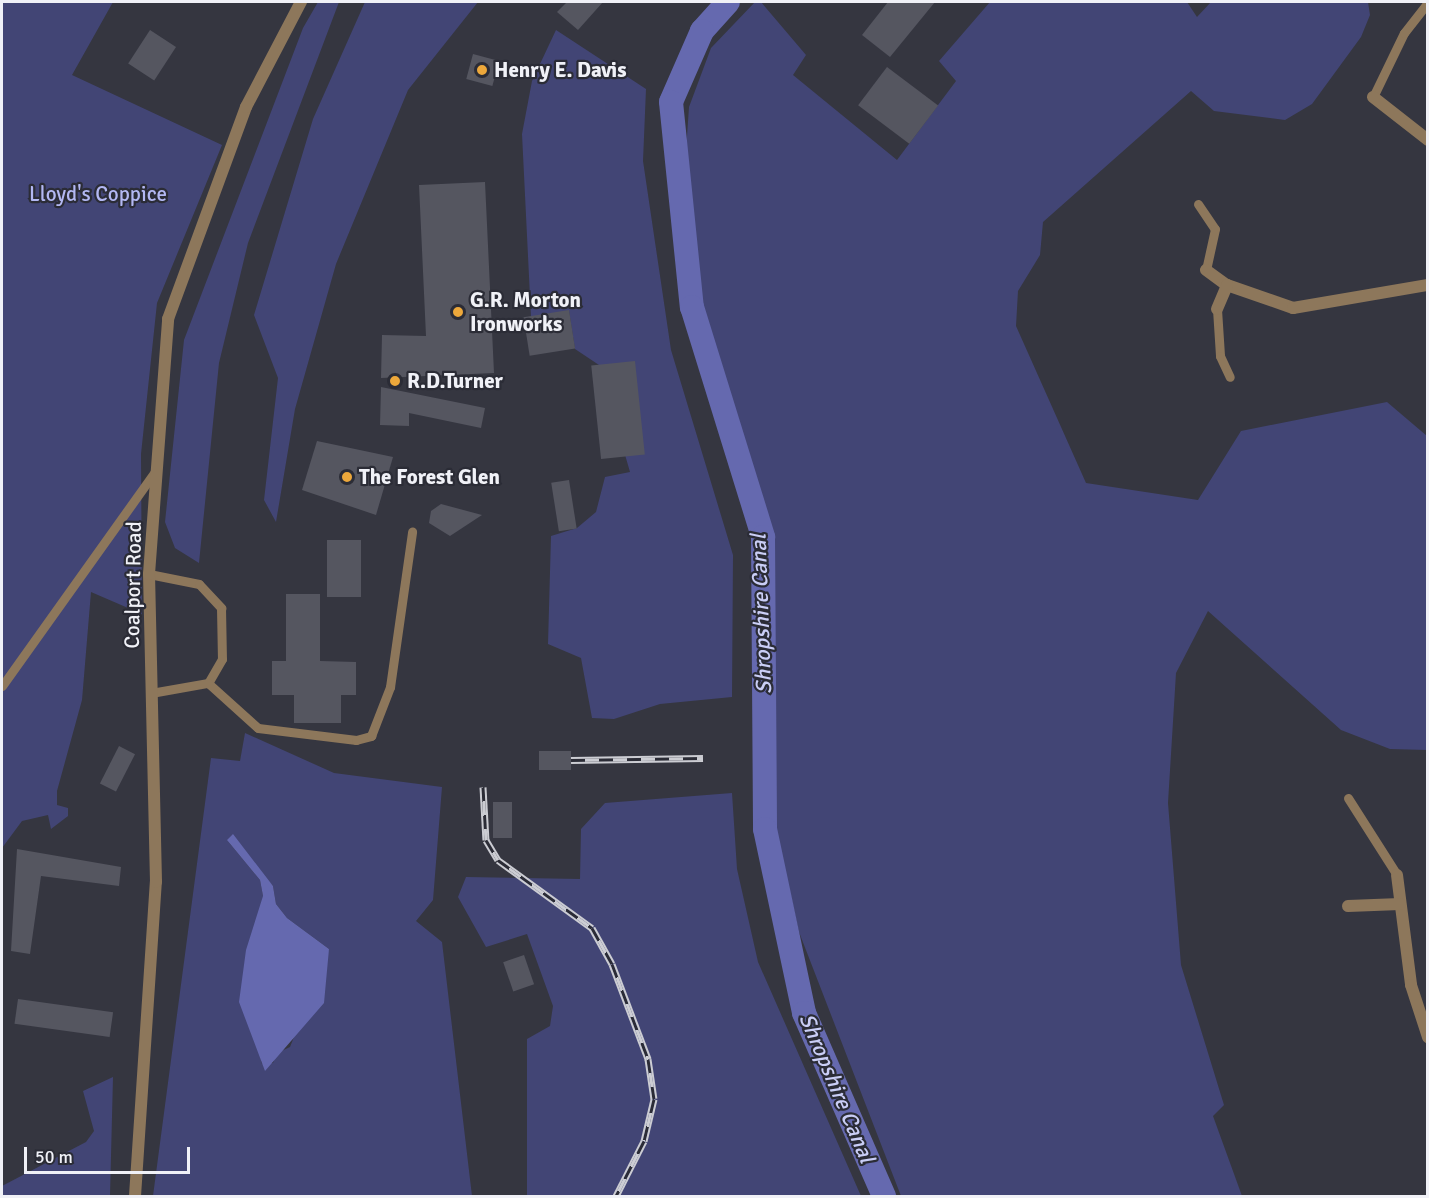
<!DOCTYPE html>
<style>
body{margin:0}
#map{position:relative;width:1429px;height:1198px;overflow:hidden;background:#353640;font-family:Signika,sans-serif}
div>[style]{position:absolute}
.green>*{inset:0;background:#424575}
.water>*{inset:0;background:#6569af}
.canal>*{height:24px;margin:-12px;padding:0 12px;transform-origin:12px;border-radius:12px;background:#6569af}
.building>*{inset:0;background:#555660;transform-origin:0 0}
.service>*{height:9px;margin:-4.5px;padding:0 4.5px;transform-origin:4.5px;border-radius:4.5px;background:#8d775b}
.minor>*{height:12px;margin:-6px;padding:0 6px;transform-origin:6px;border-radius:6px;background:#8d775b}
.tertiary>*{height:12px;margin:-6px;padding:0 6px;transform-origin:6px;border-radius:6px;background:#8d775b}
.rail>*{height:7px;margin-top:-3.5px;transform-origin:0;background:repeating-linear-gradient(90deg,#2b2c36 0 14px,#cccdd3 0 28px);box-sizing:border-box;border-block:2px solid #cccdd3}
.dots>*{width:16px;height:16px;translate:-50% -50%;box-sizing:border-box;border:3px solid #2b2c36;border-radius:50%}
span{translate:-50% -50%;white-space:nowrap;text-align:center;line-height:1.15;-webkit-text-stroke:4.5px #2b2c36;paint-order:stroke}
.poi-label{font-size:21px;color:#f0f1f7;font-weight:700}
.left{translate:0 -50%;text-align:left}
.park-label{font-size:21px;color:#b3b8f3}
.street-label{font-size:21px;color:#f0f1f7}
.water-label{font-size:22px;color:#cacef6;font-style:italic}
.frame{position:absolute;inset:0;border:3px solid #f0f1f7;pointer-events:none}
.scale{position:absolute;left:24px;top:1147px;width:166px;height:27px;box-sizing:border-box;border:3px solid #f0f1f7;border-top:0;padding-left:8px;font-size:18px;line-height:21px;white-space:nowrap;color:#f0f1f7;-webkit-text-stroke:4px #2b2c36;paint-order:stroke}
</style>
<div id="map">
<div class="green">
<div style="clip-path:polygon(2px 2px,113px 2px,72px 75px,222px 145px,157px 303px,141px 454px,142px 614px,91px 592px,82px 700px,57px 791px,57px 805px,68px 808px,68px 816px,51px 829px,48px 815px,22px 821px,2px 848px)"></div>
<div style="clip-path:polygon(318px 2px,339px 2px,248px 243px,219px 363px,199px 563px,175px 548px,165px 522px,184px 340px,303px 28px)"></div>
<div style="clip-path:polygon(365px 2px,478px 2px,408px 90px,336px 264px,295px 409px,276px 522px,264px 500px,278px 378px,254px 315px,313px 119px)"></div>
<div style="clip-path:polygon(755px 2px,761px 2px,806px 55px,793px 75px,897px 160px,956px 81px,939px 61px,990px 2px,1187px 2px,1197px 17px,1211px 2px,1368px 2px,1370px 15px,1361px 37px,1312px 104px,1285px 120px,1214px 111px,1191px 91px,1043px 222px,1040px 255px,1018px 291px,1016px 326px,1086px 483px,1198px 500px,1241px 431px,1387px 402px,1427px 436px,1427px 750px,1390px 749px,1341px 730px,1208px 611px,1176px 673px,1168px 803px,1181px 965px,1224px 1105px,1213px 1116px,1242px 1196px,901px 1196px,799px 932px,777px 834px,765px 512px,724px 424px,695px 302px,684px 180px,689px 107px,711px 48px)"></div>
<div style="clip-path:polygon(556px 30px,646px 89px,643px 161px,671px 350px,733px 555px,732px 697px,660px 704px,614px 719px,592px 718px,581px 658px,548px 644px,551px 536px,577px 528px,596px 512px,605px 477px,630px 472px,599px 365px,575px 349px,569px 311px,531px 317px,522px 134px,532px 81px)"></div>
<div style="clip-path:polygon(evenodd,245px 733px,334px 773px,442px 787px,433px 900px,416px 921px,442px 942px,472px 1196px,153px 1196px,211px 758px,240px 761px,245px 733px,227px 840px,273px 886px,276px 904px,287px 918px,329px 949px,290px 1047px,277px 1053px,273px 1063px,262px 1064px,259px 1050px,263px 896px,260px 880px,227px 840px)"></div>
<div style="clip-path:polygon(732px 793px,737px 869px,758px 962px,861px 1196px,527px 1196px,527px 1039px,550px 1026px,553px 1006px,527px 934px,486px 947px,458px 897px,466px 877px,580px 879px,581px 829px,605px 803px)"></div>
<div style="clip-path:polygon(113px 1077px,110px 1196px,2px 1196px,2px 1186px,86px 1142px,94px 1131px,83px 1091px)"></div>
</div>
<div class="water">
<div style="clip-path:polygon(233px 834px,273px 886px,276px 904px,287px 918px,329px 949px,324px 1003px,265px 1071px,239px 1002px,246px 950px,263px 896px,260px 880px,227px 840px)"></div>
</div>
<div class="canal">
<div style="left:728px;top:2px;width:39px;rotate:132deg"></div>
<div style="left:702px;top:31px;width:77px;rotate:113.6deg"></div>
<div style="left:671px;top:102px;width:206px;rotate:84.2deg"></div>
<div style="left:692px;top:307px;width:241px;rotate:72.8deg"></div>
<div style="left:763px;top:537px;width:292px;rotate:89.6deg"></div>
<div style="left:765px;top:829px;width:188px;rotate:78deg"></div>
<div style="left:804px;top:1013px;width:200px;rotate:66.4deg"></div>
</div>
<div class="building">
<div style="clip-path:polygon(567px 2px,603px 2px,578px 30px,557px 12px)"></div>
<div style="clip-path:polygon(888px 2px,935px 2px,890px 57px,862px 35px)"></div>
<div style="left:150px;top:30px;width:31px;height:40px;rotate:33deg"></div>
<div style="left:473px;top:54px;width:27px;height:26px;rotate:15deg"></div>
<div style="left:887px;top:67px;width:64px;height:48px;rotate:37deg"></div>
<div style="clip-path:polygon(485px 182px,494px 373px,381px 378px,382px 335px,426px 336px,419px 185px)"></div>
<div style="left:569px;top:310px;width:39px;height:46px;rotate:81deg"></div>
<div style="left:635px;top:361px;width:94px;height:44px;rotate:84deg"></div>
<div style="clip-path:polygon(381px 387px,485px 408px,481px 428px,409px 413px,409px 426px,380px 425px)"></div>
<div style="clip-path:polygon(317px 441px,393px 457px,376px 515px,302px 490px)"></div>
<div style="left:569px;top:480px;width:49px;height:18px;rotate:81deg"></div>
<div style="clip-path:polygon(441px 504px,482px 515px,450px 536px,429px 523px,431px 511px)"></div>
<div style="left:327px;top:540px;width:34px;height:57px"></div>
<div style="clip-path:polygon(286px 594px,320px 594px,320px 661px,356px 662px,356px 695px,341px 695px,341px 723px,294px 723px,294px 695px,272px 695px,272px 661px,286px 661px)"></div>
<div style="left:119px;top:746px;width:18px;height:42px;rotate:27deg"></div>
<div style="left:539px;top:751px;width:32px;height:19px"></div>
<div style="left:493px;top:802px;width:19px;height:36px"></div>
<div style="clip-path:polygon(17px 849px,121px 867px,119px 886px,41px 876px,30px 954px,11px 951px)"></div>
<div style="left:524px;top:955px;width:31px;height:22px;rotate:71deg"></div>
<div style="left:18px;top:999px;width:96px;height:25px;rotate:8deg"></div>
</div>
<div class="service">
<div style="left:1373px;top:97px;width:71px;rotate:-64.2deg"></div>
<div style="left:1404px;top:33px;width:39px;rotate:-52deg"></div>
<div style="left:1198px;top:204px;width:30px;rotate:56deg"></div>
<div style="left:1215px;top:229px;width:42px;rotate:102.4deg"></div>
<div style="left:1217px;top:309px;width:47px;rotate:86.3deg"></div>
<div style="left:1220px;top:356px;width:23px;rotate:65deg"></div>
<div style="left:149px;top:574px;width:51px;rotate:11.3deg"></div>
<div style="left:199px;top:584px;width:33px;rotate:47deg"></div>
<div style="left:221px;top:608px;width:51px;rotate:88.9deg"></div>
<div style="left:222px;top:659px;width:28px;rotate:120deg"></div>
<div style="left:208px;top:683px;width:67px;rotate:42deg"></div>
<div style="left:258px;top:728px;width:99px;rotate:7deg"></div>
<div style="left:356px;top:740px;width:16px;rotate:-15deg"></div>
<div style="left:371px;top:736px;width:53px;rotate:-68.8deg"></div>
<div style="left:390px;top:687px;width:157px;rotate:-81.9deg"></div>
<div style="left:2px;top:686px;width:265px;rotate:-54.5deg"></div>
<div style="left:151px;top:693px;width:58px;rotate:-10deg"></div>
<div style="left:1348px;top:798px;width:91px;rotate:57.5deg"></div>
</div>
<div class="minor">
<div style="left:1373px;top:97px;width:70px;rotate:38deg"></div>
<div style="left:1206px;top:270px;width:26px;rotate:36deg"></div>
<div style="left:1227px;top:285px;width:70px;rotate:19.2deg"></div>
<div style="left:1293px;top:308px;width:137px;rotate:-9.7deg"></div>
<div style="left:1217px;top:309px;width:26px;rotate:-67deg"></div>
<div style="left:1397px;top:875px;width:111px;rotate:82.7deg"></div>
<div style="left:1411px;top:985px;width:55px;rotate:71.9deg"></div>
<div style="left:1348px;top:906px;width:52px;rotate:-2.2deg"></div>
</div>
<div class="tertiary">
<div style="left:135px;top:1196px;width:315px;rotate:-86.2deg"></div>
<div style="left:156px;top:882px;width:308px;rotate:-91.3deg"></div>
<div style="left:149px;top:574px;width:256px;rotate:-85.7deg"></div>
<div style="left:168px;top:319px;width:226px;rotate:-69.8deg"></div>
<div style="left:246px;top:107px;width:119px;rotate:-62.4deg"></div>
</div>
<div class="rail">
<div style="left:571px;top:760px;width:132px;rotate:-0.9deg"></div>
<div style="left:483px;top:787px;width:53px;rotate:86.8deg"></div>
<div style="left:486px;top:840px;width:23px;rotate:59deg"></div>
<div style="left:498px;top:860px;width:116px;rotate:35.9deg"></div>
<div style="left:592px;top:928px;width:41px;rotate:60.9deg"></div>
<div style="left:612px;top:964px;width:102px;rotate:69.2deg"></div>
<div style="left:648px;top:1059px;width:40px;rotate:81.5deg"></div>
<div style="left:654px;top:1099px;width:43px;rotate:103.4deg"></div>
<div style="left:644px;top:1141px;width:62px;rotate:117deg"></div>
</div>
<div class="dots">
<div style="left:482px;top:70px;background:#eda83b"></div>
<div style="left:458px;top:312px;background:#eda83b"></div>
<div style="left:395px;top:381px;background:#eda83b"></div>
<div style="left:347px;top:477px;background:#eda83b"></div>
</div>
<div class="poi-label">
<span class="left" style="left:494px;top:70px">Henry E. Davis</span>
<span class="left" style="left:470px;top:312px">G.R. Morton<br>Ironworks</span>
<span class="left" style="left:407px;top:381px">R.D.Turner</span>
<span class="left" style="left:359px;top:477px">The Forest Glen</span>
</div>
<div class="park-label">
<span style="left:98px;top:194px">Lloyd's Coppice</span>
</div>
<div class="street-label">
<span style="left:133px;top:585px;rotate:-89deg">Coalport Road</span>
</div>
<div class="water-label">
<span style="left:761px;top:614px;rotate:-92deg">Shropshire Canal</span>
<span style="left:837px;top:1088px;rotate:67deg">Shropshire Canal</span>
</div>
<div class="frame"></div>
<div class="scale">50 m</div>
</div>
